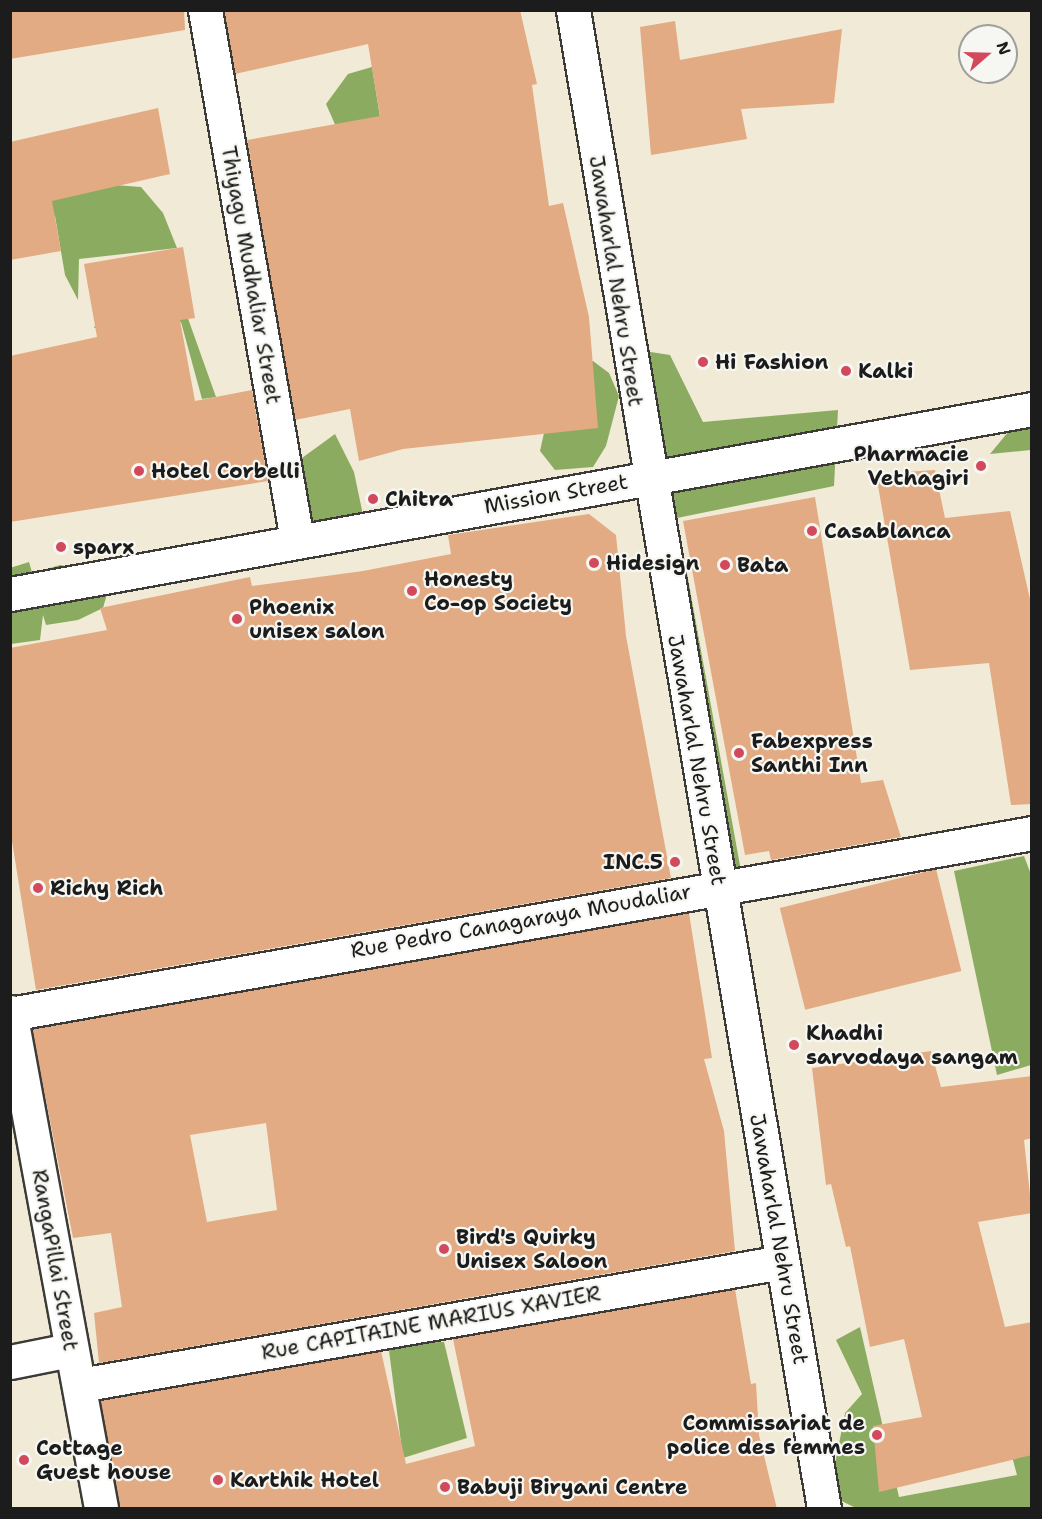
<!DOCTYPE html>
<style>
body{margin:0}
#map{position:relative;width:1042px;height:1519px;overflow:hidden;background:#f1ead6;font-family:"Shantell Sans",sans-serif}
div>[style]{position:absolute}
.forest>*{inset:0;background:#8bac60}
.building>*{inset:0;background:#e2ab84;transform-origin:0 0}
.roads{filter:drop-shadow(2px 0 #3c3b38) drop-shadow(-2px 0 #3c3b38) drop-shadow(0 2px #3c3b38) drop-shadow(0 -2px #3c3b38)}
.street>*{height:33px;margin:-16.5px;padding:0 16.5px;transform-origin:16.5px;border-radius:16.5px;background:#fff}
.secondary>*{height:33px;margin:-16.5px;padding:0 16.5px;transform-origin:16.5px;border-radius:16.5px;background:#fff}
.dots>*{width:16px;height:16px;translate:-50% -50%;box-sizing:border-box;border:3px solid #f6f6f2;border-radius:50%}
span{translate:-50% -50%;white-space:nowrap;text-align:center;line-height:1.15;-webkit-text-stroke:4.5px #f6f6f2;paint-order:stroke}
.street-label{font-size:21px;color:#1c1c1c}
.poi-label{font-size:21px;color:#1c1c1c;font-weight:700}
.left{translate:0 -50%;text-align:left}
.right{translate:-100% -50%;text-align:right}
.frame{position:absolute;inset:0;border:12px solid #1c1c1c;pointer-events:none}
.north{position:absolute;left:958px;top:24px;width:60px;height:60px;box-sizing:border-box;background:#f6f6f2;border:2px solid #9f9f9c;border-radius:50%;rotate:70deg;font-size:16px;font-weight:700;line-height:24px;text-align:center;color:#1c1c1c}
.north::after{content:'';display:block;margin:auto;width:21px;height:27px;background:#d1495b;clip-path:polygon(50% 0,100% 100%,50% 72%,0 100%)}
</style>
<div id="map">
<div class="forest">
<div style="clip-path:polygon(372px 67px,380px 117px,345px 147px,326px 104px,348px 74px)"></div>
<div style="clip-path:polygon(35px 179px,141px 187px,163px 213px,177px 248px,79px 259px,78px 300px,65px 275px,55px 216px,26px 211px)"></div>
<div style="clip-path:polygon(110px 293px,185px 310px,216px 397px,202px 399px,181px 322px,94px 328px)"></div>
<div style="clip-path:polygon(644px 351px,670px 355px,703px 422px,838px 410px,834px 486px,677px 518px,741px 871px,722px 875px)"></div>
<div style="clip-path:polygon(593px 361px,609px 373px,619px 396px,606px 446px,593px 467px,555px 470px,540px 451px,559px 365px)"></div>
<div style="clip-path:polygon(1031px 413px,1031px 450px,990px 454px,1022px 415px)"></div>
<div style="clip-path:polygon(335px 434px,354px 472px,363px 515px,308px 523px,291px 466px)"></div>
<div style="clip-path:polygon(29px 562px,41px 603px,37px 572px,60px 565px,87px 570px,109px 587px,103px 608px,78px 620px,46px 625px,43px 615px,40px 640px,11px 644px,10px 568px)"></div>
<div style="clip-path:polygon(1024px 856px,1032px 877px,1031px 1065px,997px 1075px,954px 871px)"></div>
<div style="clip-path:polygon(860px 1327px,899px 1497px,1017px 1475px,995px 1394px,1017px 1397px,1031px 1457px,1031px 1508px,856px 1508px,829px 1495px,845px 1413px,862px 1394px,836px 1340px)"></div>
<div style="clip-path:polygon(444px 1342px,467px 1438px,403px 1458px,388px 1343px)"></div>
</div>
<div class="building">
<div style="clip-path:polygon(10px 10px,184px 10px,185px 30px,10px 59px)"></div>
<div style="clip-path:polygon(224px 10px,520px 10px,537px 84px,532px 85px,549px 206px,563px 203px,589px 317px,598px 428px,403px 449px,359px 461px,350px 409px,295px 420px,247px 140px,380px 116px,368px 44px,235px 74px)"></div>
<div style="clip-path:polygon(675px 21px,680px 60px,842px 29px,834px 103px,741px 109px,747px 139px,651px 155px,640px 27px)"></div>
<div style="clip-path:polygon(158px 108px,170px 174px,52px 201px,61px 251px,10px 260px,10px 142px)"></div>
<div style="clip-path:polygon(183px 247px,195px 318px,180px 320px,195px 401px,252px 390px,268px 481px,10px 522px,10px 356px,97px 337px,84px 264px)"></div>
<div style="clip-path:polygon(935px 470px,945px 518px,1010px 511px,1032px 608px,1032px 804px,1011px 805px,989px 663px,910px 670px,876px 474px)"></div>
<div style="clip-path:polygon(815px 497px,861px 783px,883px 780px,901px 837px,771px 860px,769px 851px,745px 855px,683px 521px)"></div>
<div style="clip-path:polygon(589px 514px,616px 535px,626px 636px,671px 878px,36px 990px,10px 829px,10px 648px,107px 630px,100px 608px,250px 577px,252px 586px,363px 571px,451px 554px,448px 535px)"></div>
<div style="left:936px;top:869px;width:105px;height:161px;rotate:76deg"></div>
<div style="clip-path:polygon(evenodd,689px 913px,712px 1058px,704px 1059px,724px 1131px,735px 1251px,99px 1363px,94px 1313px,122px 1307px,111px 1233px,73px 1238px,32px 1029px,689px 913px,266px 1123px,277px 1210px,207px 1222px,190px 1135px,266px 1123px)"></div>
<div style="clip-path:polygon(931px 1051px,941px 1087px,1032px 1076px,1032px 1138px,1024px 1140px,1032px 1213px,978px 1222px,1005px 1327px,1032px 1322px,1032px 1455px,879px 1492px,873px 1426px,922px 1417px,904px 1339px,870px 1347px,850px 1246px,846px 1247px,831px 1184px,826px 1185px,812px 1068px)"></div>
<div style="clip-path:polygon(735px 1289px,751px 1384px,756px 1383px,759px 1435px,777px 1509px,119px 1509px,100px 1401px,381px 1351px,406px 1464px,475px 1446px,453px 1339px)"></div>
</div>
<div class="roads">
<div class="street">
<div style="left:205px;top:10px;width:538px;rotate:80.15deg"></div>
<div style="left:10px;top:1012px;width:504px;rotate:79.6deg"></div>
<div style="left:10px;top:1014px;width:1038px;rotate:-10.04deg"></div>
<div style="left:10px;top:1362px;width:61px;rotate:-11.3deg"></div>
<div style="left:80px;top:1385px;width:713px;rotate:-9.94deg"></div>
</div>
<div class="secondary">
<div style="left:573px;top:10px;width:1519px;rotate:80.49deg"></div>
<div style="left:10px;top:594px;width:1039px;rotate:-10.26deg"></div>
</div>
</div>
<div class="dots">
<div style="left:703px;top:362px;background:#d1495b"></div>
<div style="left:846px;top:371px;background:#d1495b"></div>
<div style="left:981px;top:466px;background:#d1495b"></div>
<div style="left:139px;top:471px;background:#d1495b"></div>
<div style="left:373px;top:499px;background:#d1495b"></div>
<div style="left:812px;top:531px;background:#d1495b"></div>
<div style="left:61px;top:547px;background:#d1495b"></div>
<div style="left:594px;top:563px;background:#d1495b"></div>
<div style="left:725px;top:565px;background:#d1495b"></div>
<div style="left:412px;top:591px;background:#d1495b"></div>
<div style="left:237px;top:619px;background:#d1495b"></div>
<div style="left:739px;top:753px;background:#d1495b"></div>
<div style="left:675px;top:862px;background:#d1495b"></div>
<div style="left:38px;top:888px;background:#d1495b"></div>
<div style="left:794px;top:1045px;background:#d1495b"></div>
<div style="left:444px;top:1249px;background:#d1495b"></div>
<div style="left:877px;top:1435px;background:#d1495b"></div>
<div style="left:24px;top:1460px;background:#d1495b"></div>
<div style="left:218px;top:1480px;background:#d1495b"></div>
<div style="left:445px;top:1487px;background:#d1495b"></div>
</div>
<div class="street-label">
<span style="left:251px;top:275px;rotate:80deg">Thiyagu Mudhaliar Street</span>
<span style="left:616px;top:281px;rotate:81deg">Jawaharlal Nehru Street</span>
<span style="left:556px;top:494px;rotate:-10deg">Mission Street</span>
<span style="left:697px;top:760px;rotate:80deg">Jawaharlal Nehru Street</span>
<span style="left:521px;top:921px;rotate:-10deg">Rue Pedro Canagaraya Moudaliar</span>
<span style="left:779px;top:1239px;rotate:80deg">Jawaharlal Nehru Street</span>
<span style="left:55px;top:1260px;rotate:80deg">RangaPillai Street</span>
<span style="left:431px;top:1323px;rotate:-10deg">Rue CAPITAINE MARIUS XAVIER</span>
</div>
<div class="poi-label">
<span class="left" style="left:715px;top:362px">Hi Fashion</span>
<span class="left" style="left:858px;top:371px">Kalki</span>
<span class="right" style="left:969px;top:466px">Pharmacie<br>Vethagiri</span>
<span class="left" style="left:151px;top:471px">Hotel Corbelli</span>
<span class="left" style="left:385px;top:499px">Chitra</span>
<span class="left" style="left:824px;top:531px">Casablanca</span>
<span class="left" style="left:73px;top:547px">sparx</span>
<span class="left" style="left:606px;top:563px">Hidesign</span>
<span class="left" style="left:737px;top:565px">Bata</span>
<span class="left" style="left:424px;top:591px">Honesty<br>Co-op Society</span>
<span class="left" style="left:249px;top:619px">Phoenix<br>unisex salon</span>
<span class="left" style="left:751px;top:753px">Fabexpress<br>Santhi Inn</span>
<span class="right" style="left:663px;top:862px">INC.5</span>
<span class="left" style="left:50px;top:888px">Richy Rich</span>
<span class="left" style="left:806px;top:1045px">Khadhi<br>sarvodaya sangam</span>
<span class="left" style="left:456px;top:1249px">Bird's Quirky<br>Unisex Saloon</span>
<span class="right" style="left:865px;top:1435px">Commissariat de<br>police des femmes</span>
<span class="left" style="left:36px;top:1460px">Cottage<br>Guest house</span>
<span class="left" style="left:230px;top:1480px">Karthik Hotel</span>
<span class="left" style="left:457px;top:1487px">Babuji Biryani Centre</span>
</div>
<div class="frame"></div>
<div class="north">N</div>
</div>
